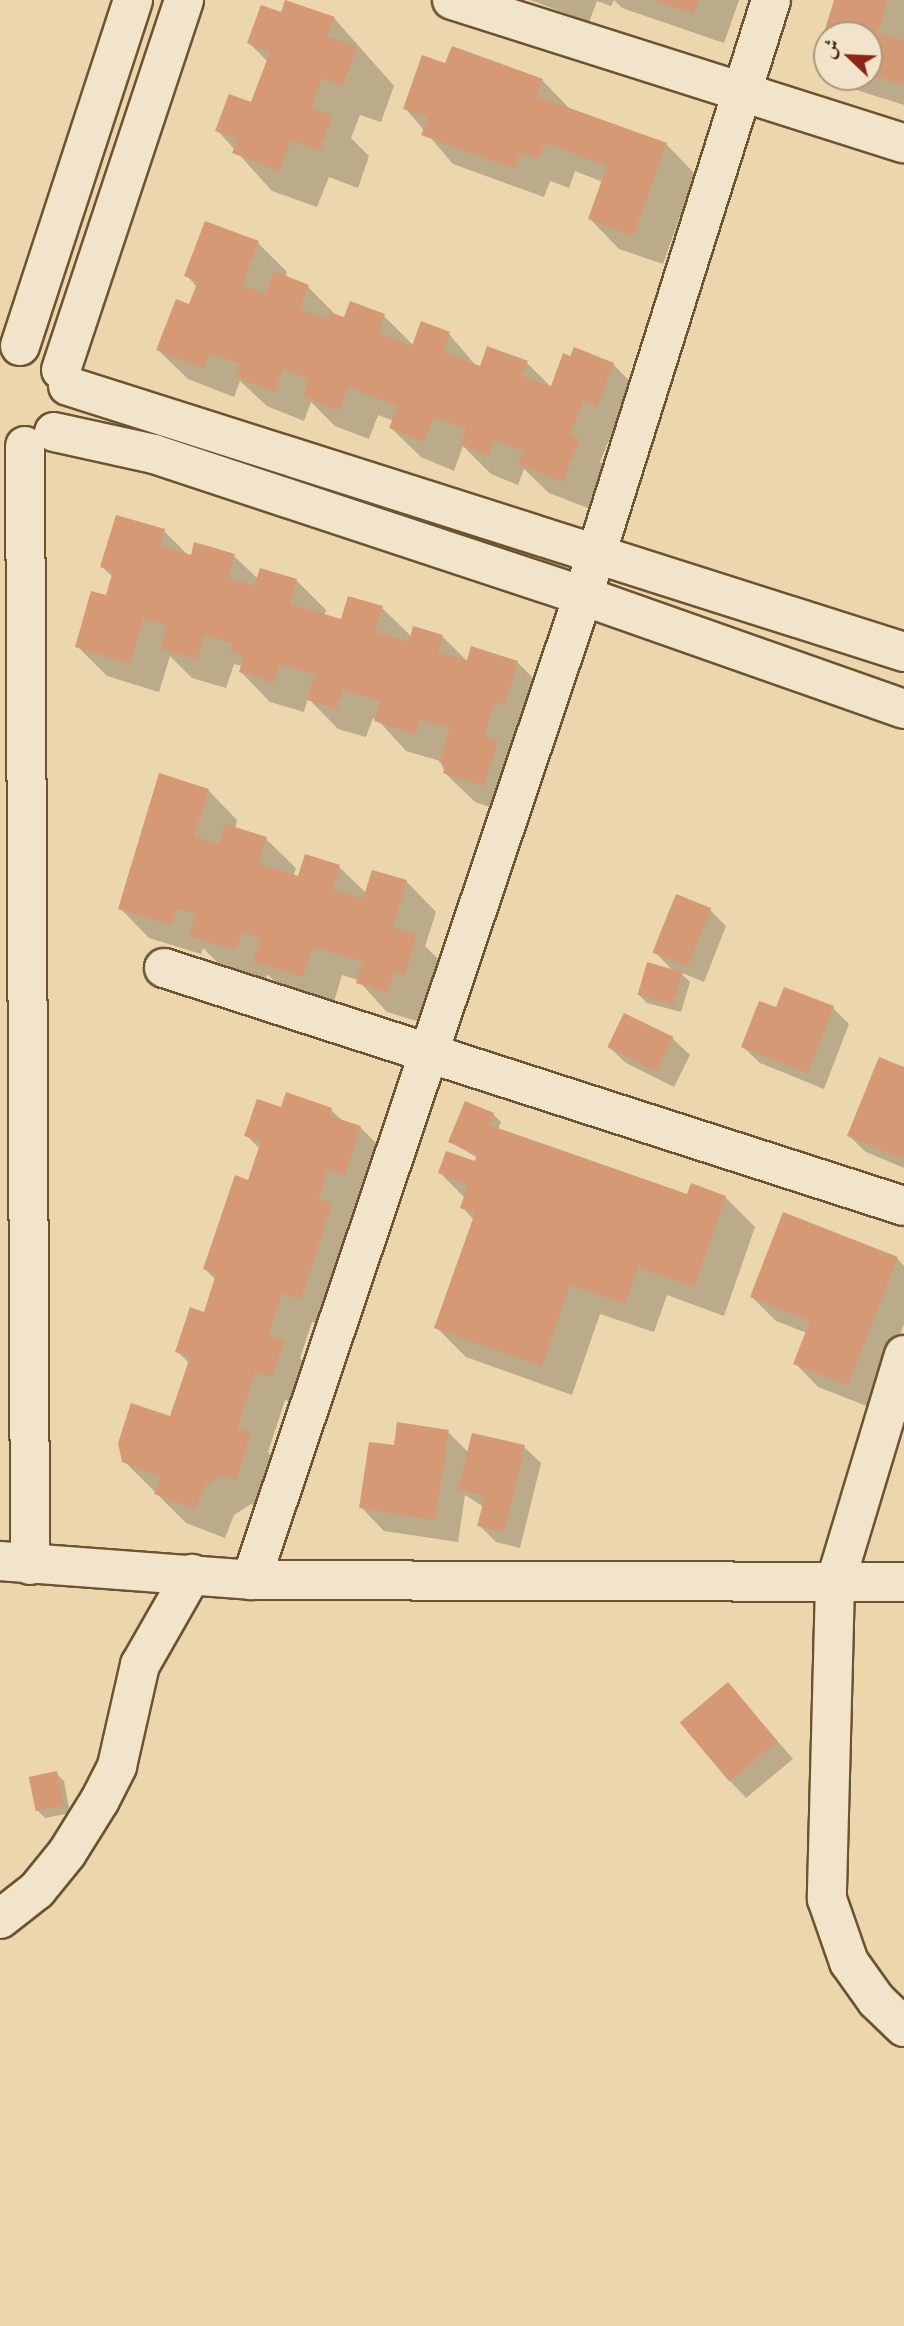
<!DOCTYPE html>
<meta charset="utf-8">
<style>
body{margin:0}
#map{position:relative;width:904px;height:2326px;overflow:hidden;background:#ebd6ad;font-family:Alegreya,Amiri,serif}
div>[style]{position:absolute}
.shadow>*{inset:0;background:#0003}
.building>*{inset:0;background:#d59976;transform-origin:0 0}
.roads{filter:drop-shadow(2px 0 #6b542f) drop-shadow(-2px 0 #6b542f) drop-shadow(0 2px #6b542f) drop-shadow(0 -2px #6b542f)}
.minor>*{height:38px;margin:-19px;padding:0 19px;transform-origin:19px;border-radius:19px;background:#f2e4ca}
span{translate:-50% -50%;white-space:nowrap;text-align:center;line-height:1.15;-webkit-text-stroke:5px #f2e4ca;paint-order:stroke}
.north{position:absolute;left:813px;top:21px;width:70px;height:70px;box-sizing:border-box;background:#f2e4ca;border:2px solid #ab997b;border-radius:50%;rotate:293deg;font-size:19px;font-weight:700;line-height:28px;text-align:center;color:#402805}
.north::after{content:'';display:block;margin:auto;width:24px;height:32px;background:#8f2418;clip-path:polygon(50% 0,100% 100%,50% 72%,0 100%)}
</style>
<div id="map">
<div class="shadow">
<div style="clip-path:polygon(530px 0,614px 0,611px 6px,597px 1px,589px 22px)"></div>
<div style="clip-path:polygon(614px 0,739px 0,724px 43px,622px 8px)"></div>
<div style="clip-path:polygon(836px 0,904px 0,904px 105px,847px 87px,837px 77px,869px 77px,869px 35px,827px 35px,827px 67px,818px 57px)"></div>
<div style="clip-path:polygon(282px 15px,334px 18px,394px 86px,381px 122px,360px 115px,351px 138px,369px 156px,358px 188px,329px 177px,317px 207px,272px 191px,217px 130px,252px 105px,268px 62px,249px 43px)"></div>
<div style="clip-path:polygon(446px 65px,542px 80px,572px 111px,666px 144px,695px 174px,663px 264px,619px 249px,590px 219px,603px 182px,575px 171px,569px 188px,550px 181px,544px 197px,453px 164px,405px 108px)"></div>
<div style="clip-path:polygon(258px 243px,287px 272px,285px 278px,308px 287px,338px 317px,384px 316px,414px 346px,449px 334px,477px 367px,527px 363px,552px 388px,613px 364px,642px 394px,627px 435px,613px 430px,600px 462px,609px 470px,593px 510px,549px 493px,524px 469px,518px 485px,491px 474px,463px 446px,454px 471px,421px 457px,391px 428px,394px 421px,378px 415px,369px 439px,335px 426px,311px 402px,304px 421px,267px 406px,240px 381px,234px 397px,188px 379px,158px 350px,190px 306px,197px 287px,186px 275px)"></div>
<div style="clip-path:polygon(164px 531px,189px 556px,234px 556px,258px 579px,296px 580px,326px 610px,324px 616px,342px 621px,382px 608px,412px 637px,442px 636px,468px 662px,517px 662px,547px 692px,514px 815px,475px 802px,445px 773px,440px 761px,406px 751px,377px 719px,373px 718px,366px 737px,338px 729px,308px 698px,304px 712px,270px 702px,241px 672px,242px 666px,234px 664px,226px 688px,192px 678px,170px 656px,159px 692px,107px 676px,77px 646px,107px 597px,113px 577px,102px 567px)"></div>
<div style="clip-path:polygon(208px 790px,237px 820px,235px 829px,266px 839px,296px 868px,293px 877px,339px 867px,366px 893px,373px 872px,407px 882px,436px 912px,425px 946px,445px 966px,435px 1003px,424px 1000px,417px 1021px,387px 1012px,358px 980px,342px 975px,333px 1005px,285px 991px,267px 974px,266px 979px,221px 966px,203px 948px,201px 954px,149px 938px,120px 908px)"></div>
<div style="clip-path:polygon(710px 910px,726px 926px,704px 982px,680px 972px,690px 982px,681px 1012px,647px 1003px,639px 995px,674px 972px,655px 952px)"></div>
<div style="clip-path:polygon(833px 1008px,849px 1024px,824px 1089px,760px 1063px,743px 1047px,777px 1009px)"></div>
<div style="clip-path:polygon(625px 1015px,673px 1039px,690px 1055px,674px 1087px,626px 1063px,609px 1047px)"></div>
<div style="clip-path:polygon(904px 1069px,904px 1168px,866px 1152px,849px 1136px)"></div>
<div style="clip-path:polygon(282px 1109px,331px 1110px,344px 1122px,361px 1128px,390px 1157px,375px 1203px,358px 1197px,349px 1224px,361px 1235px,330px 1327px,312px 1322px,300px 1358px,313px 1372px,302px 1406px,285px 1400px,268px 1452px,280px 1464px,265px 1509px,251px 1504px,234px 1515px,225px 1538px,186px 1523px,124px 1461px,172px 1418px,190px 1364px,177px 1351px,205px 1314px,216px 1280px,205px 1269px,249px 1182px,260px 1149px,246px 1135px)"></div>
<div style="clip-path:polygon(493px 1114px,501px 1122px,498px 1129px,688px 1197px,725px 1197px,755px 1227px,724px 1316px,667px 1295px,654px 1332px,600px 1314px,572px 1395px,466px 1357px,436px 1327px,474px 1220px,462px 1207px,465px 1198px,440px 1173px,476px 1163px,478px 1158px,450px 1142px)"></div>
<div style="clip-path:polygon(897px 1258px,904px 1266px,904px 1324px,872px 1408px,818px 1387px,795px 1363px,807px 1333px,776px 1321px,752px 1297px)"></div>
<div style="clip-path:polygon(448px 1432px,469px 1453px,524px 1447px,541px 1463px,520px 1548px,496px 1542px,479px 1525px,484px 1507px,465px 1495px,458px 1542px,384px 1531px,361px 1507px,395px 1447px)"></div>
<div style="clip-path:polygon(728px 1684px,793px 1759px,746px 1798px,730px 1781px)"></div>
<div style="clip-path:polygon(56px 1773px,64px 1781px,70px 1813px,45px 1818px,37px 1810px)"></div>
</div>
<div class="building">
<div style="clip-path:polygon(285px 0,335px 17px,327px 36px,357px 47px,343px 86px,322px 78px,311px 108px,332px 116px,320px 151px,291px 140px,279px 171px,232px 153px,238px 139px,215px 131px,229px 94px,251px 102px,270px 52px,247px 43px,261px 5px,281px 12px)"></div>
<div style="clip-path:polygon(654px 0,699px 0,694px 14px)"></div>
<div style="clip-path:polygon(834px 0,888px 0,877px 33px,904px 41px,904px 85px,869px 74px,869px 35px,827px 35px,827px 61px,816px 58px)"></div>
<div style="clip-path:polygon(452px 46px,543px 79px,536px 96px,667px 143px,633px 236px,588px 219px,607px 166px,545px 143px,539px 159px,520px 153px,515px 169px,421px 135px,428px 117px,403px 109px,422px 55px,445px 63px)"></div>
<div style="clip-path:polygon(205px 221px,259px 241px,242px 285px,266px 294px,274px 271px,309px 285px,300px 309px,327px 320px,330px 312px,344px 317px,350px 301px,385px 314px,378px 333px,412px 346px,421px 321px,450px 332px,443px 352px,480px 366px,487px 346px,528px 361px,522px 376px,551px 386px,563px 353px,570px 356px,574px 347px,614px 363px,597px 407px,583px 401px,570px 435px,580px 439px,563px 482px,518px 464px,523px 451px,495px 440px,488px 456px,460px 445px,466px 429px,434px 416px,424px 442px,389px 428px,398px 406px,348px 387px,339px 411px,303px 396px,309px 379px,283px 369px,275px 392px,235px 377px,240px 364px,210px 353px,204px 368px,156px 350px,176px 299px,189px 304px,198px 281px,184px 276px)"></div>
<div style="clip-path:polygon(116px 515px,165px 529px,160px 545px,191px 555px,194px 542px,235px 554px,228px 578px,254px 586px,260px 568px,297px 579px,290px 604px,341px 619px,348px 596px,383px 606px,375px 632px,409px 642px,413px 626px,443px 635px,438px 652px,467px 660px,471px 646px,518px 661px,505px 705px,494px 702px,484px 736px,498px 741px,484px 786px,443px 773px,446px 764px,439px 762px,450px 728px,420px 719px,416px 734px,374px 721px,380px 701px,343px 689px,337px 709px,307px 700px,315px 675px,280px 664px,274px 683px,239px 672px,244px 656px,230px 651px,232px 643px,204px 635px,197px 660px,160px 648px,167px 626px,143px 619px,130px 664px,75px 647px,91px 591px,106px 595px,113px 571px,100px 567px)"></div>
<div style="clip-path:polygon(159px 773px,209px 789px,194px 836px,219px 844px,225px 824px,267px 837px,259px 864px,298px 876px,305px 854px,340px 865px,333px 890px,363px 899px,372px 870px,407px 880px,393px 927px,417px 935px,405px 975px,394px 971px,387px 993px,356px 983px,362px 961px,313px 947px,303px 977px,253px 962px,260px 937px,242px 932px,236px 950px,189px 936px,196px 914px,177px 909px,172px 925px,118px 909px)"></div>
<div style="left:676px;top:894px;width:38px;height:63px;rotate:22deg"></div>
<div style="left:647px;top:962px;width:37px;height:34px;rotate:16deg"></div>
<div style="clip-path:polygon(784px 987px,834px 1006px,808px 1073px,741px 1047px,759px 1001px,776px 1007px)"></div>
<div style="left:624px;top:1013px;width:55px;height:38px;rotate:26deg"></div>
<div style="clip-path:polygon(879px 1057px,904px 1067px,904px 1159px,847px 1136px)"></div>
<div style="clip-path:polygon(286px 1092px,332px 1108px,330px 1116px,361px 1126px,345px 1175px,328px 1169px,318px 1199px,332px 1204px,301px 1299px,282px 1293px,268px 1335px,285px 1340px,272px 1377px,255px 1372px,237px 1428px,251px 1433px,236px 1480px,221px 1475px,205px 1486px,196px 1509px,154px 1494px,161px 1477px,122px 1462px,118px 1443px,131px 1403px,170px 1416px,190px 1357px,175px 1352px,190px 1307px,204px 1312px,216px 1274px,203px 1269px,235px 1175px,248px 1180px,261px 1141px,244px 1136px,257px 1099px,281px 1107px)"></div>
<div style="clip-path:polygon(465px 1101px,494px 1113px,489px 1125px,687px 1194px,691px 1183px,726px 1196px,694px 1287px,638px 1267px,625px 1304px,570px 1285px,542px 1366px,434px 1328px,475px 1213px,460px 1208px,468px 1184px,438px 1173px,446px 1151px,475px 1161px,477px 1154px,448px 1142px)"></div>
<div style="clip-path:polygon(783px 1212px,898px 1257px,848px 1385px,793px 1364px,810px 1321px,750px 1297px)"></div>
<div style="clip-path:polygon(397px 1422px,449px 1430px,435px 1520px,359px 1508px,369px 1442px,394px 1445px)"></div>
<div style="clip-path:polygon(472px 1433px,525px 1445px,504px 1532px,477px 1526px,485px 1496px,458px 1489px)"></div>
<div style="left:728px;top:1682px;width:77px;height:63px;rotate:50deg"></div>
<div style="left:57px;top:1771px;width:35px;height:29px;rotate:78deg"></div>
</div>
<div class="roads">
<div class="minor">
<div style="left:452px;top:0;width:474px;rotate:17.6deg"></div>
<div style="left:20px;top:346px;width:364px;rotate:-71.9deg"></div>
<div style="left:61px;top:370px;width:390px;rotate:-71.6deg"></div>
<div style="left:68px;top:386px;width:877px;rotate:17.65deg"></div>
<div style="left:54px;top:432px;width:102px;rotate:12.4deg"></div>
<div style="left:154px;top:454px;width:452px;rotate:18.3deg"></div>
<div style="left:583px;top:596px;width:340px;rotate:19.4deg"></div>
<div style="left:25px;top:446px;width:1119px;rotate:89.74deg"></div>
<div style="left:164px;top:968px;width:777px;rotate:17.83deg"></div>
<div style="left:904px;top:1355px;width:239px;rotate:106.8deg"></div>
<div style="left:835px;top:1584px;width:315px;rotate:91.5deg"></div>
<div style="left:827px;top:1899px;width:67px;rotate:70.8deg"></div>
<div style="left:849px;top:1962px;width:47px;rotate:54.6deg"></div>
<div style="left:876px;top:2000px;width:39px;rotate:44deg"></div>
<div style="left:0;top:1561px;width:252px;rotate:4.3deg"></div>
<div style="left:251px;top:1580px;width:653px;rotate:0.18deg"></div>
<div style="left:251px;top:1580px;width:1038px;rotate:-71.36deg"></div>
<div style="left:583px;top:596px;width:625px;rotate:-72.49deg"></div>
<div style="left:0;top:1919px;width:47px;rotate:-38.1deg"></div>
<div style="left:37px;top:1890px;width:48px;rotate:-51deg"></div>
<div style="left:67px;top:1853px;width:62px;rotate:-58.1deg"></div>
<div style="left:100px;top:1800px;width:38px;rotate:-63deg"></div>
<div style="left:117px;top:1766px;width:104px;rotate:-77.2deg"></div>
<div style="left:140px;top:1665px;width:105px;rotate:-60.3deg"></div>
</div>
</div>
<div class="north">ش</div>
</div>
